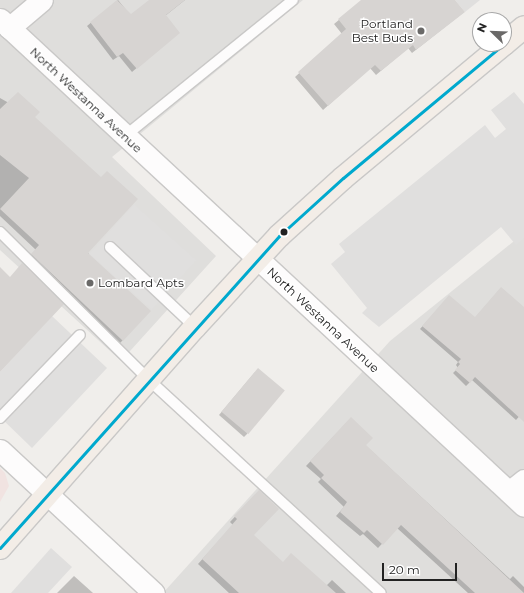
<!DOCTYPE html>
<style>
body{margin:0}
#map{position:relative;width:524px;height:593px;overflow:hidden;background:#f0eeeb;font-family:Montserrat,sans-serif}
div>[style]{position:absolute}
.residential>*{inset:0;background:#dfdedc}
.commercial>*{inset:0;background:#f1e3e1}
.parking>*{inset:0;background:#e0dfde;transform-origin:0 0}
.shadow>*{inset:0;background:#0003}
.building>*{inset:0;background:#d7d4d2;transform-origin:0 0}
.roads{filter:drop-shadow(1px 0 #c9c8c7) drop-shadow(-1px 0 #c9c8c7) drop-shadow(0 1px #c9c8c7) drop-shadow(0 -1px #c9c8c7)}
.lane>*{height:10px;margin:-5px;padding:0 5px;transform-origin:5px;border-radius:5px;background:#fdfcfc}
.street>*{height:21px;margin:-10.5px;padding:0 10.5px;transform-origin:10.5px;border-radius:10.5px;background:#fdfcfc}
.primary>*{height:22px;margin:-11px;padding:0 11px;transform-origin:11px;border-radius:11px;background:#f3ede7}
.bus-1>*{height:3px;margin:-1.5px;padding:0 1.5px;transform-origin:1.5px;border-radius:1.5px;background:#00a9ce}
.dots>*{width:11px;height:11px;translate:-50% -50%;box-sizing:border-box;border:2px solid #fff;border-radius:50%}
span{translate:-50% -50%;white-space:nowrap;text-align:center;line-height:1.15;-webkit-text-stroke:3px #fff;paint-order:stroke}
.poi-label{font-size:12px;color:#222}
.right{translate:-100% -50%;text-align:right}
.left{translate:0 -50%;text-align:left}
.street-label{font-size:12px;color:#222}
.north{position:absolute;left:472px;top:12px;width:40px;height:40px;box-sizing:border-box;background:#fff;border:1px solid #a7a7a7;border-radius:50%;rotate:293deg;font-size:11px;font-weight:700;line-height:16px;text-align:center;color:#222}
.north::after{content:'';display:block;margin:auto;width:14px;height:18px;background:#6a6968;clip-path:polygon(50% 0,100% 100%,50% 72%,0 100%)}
.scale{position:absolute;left:382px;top:563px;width:75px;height:18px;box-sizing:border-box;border:2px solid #222;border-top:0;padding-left:5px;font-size:12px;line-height:14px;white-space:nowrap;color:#222;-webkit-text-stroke:3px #fff;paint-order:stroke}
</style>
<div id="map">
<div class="residential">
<div style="clip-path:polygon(0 0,303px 0,112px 157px,216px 256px,121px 361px,0 250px)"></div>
<div style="clip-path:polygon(524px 233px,524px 593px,163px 593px,390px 341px)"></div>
</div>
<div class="commercial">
<div style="clip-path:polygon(0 468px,5px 473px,9px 486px,0 502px)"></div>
</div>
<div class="parking">
<div style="clip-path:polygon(455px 0,480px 0,465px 12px)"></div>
<div style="clip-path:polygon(514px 92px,524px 104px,524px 238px,516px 245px,501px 227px,379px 327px,362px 313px,367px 308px,331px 264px,345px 252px,339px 244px,485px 125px,495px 138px,506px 129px,491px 110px)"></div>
<div style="left:134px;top:204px;width:84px;height:67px;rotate:42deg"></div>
<div style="clip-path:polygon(52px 316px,107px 368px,32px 448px,0 417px,0 372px)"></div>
<div style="clip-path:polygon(51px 548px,72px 567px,48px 593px,11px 593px)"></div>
</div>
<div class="shadow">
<div style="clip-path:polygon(118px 0,131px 16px,150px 0,185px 0,165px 16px,174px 36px,132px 72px,119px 56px,113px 60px,87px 26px)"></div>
<div style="clip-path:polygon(363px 0,454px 0,464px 12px,412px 53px,408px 48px,376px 75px,370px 68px,323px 110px,295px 77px,342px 34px,334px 24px)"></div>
<div style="clip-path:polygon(0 98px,34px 117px,123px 340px,119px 344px,28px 258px,36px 250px,0 216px)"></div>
<div style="clip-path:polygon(501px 288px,524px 308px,524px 411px,516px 420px,472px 380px,466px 386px,453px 373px,458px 368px,456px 365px,458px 362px,420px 329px,447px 299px,475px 318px)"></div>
<div style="clip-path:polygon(255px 372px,247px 434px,244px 437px,219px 415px)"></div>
<div style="clip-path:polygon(351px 418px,365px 445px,510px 579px,513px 576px,524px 587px,524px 593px,468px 593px,397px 528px,378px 548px,363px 534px,360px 536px,336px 516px,344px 507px,318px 482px,321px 479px,306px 466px)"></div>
<div style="clip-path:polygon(259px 491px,252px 535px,283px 563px,326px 586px,332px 580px,346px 593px,229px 593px,198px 564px,233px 525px,230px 522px)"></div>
<div style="clip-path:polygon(74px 576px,93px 593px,57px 593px)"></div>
</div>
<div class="building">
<div style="clip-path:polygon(117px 0,131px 14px,149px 0,185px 0,166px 15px,180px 33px,137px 69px,123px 53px,117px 57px,90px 22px)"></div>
<div style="clip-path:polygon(361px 0,455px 0,465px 12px,416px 50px,413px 45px,381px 71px,375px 65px,328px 106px,298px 72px,346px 29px,338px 19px)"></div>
<div style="clip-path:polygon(18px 92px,40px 112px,35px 117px,101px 177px,107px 171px,138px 199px,88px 253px,151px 311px,123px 341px,31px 254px,39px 245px,0 209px,29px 178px,0 155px,0 109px)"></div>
<div style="clip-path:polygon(22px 263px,64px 304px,0 372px,0 267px,10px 277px)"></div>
<div style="clip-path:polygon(501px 287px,524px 307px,524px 422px,475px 377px,470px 383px,455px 370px,460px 364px,458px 362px,461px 359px,422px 326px,449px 295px,475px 317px)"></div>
<div style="left:258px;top:368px;width:35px;height:57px;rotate:40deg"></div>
<div style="clip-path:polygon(351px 417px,373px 438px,366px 445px,524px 593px,475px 593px,401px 525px,383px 545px,367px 530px,364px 533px,340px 512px,347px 502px,321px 478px,324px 475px,310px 461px)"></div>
<div style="clip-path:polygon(259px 490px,279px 509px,254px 535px,283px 562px,291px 553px,336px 593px,239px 593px,202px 559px,237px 519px,234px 516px)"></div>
</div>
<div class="roads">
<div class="lane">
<div style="left:125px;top:136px;width:216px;rotate:-39deg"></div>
<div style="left:0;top:232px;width:209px;rotate:44.8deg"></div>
<div style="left:148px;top:379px;width:316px;rotate:42.6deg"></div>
<div style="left:110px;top:247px;width:117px;rotate:43.3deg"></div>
<div style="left:0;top:418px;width:115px;rotate:-46.1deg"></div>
</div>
<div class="street">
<div style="left:0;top:19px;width:715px;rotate:42.9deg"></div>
<div style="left:9px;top:28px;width:43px;rotate:-40.3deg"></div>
<div style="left:0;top:450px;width:210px;rotate:42.9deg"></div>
<div style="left:509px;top:492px;width:19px;rotate:-39deg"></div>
</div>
<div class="primary">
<div style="left:504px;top:44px;width:26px;rotate:-40deg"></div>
<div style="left:0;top:548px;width:295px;rotate:-48.6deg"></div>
<div style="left:195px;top:327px;width:124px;rotate:-47.3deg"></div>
<div style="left:279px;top:236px;width:86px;rotate:-42.2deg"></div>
<div style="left:343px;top:178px;width:209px;rotate:-39.8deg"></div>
</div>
</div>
<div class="bus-1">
<div style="left:0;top:548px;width:419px;rotate:-48.2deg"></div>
<div style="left:279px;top:236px;width:86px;rotate:-42.2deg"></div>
<div style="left:343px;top:178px;width:209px;rotate:-39.8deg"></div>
</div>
<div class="dots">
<div style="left:421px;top:31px;background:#6a6968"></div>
<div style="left:284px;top:232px;background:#222"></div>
<div style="left:90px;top:283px;background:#6a6968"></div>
</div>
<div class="poi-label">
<span class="right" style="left:413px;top:31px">Portland<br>Best Buds</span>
<span class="left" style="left:98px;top:283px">Lombard Apts</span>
</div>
<div class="street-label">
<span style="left:86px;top:100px;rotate:43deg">North Westanna Avenue</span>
<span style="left:323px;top:320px;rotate:43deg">North Westanna Avenue</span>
</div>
<div class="north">N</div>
<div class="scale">20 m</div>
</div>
